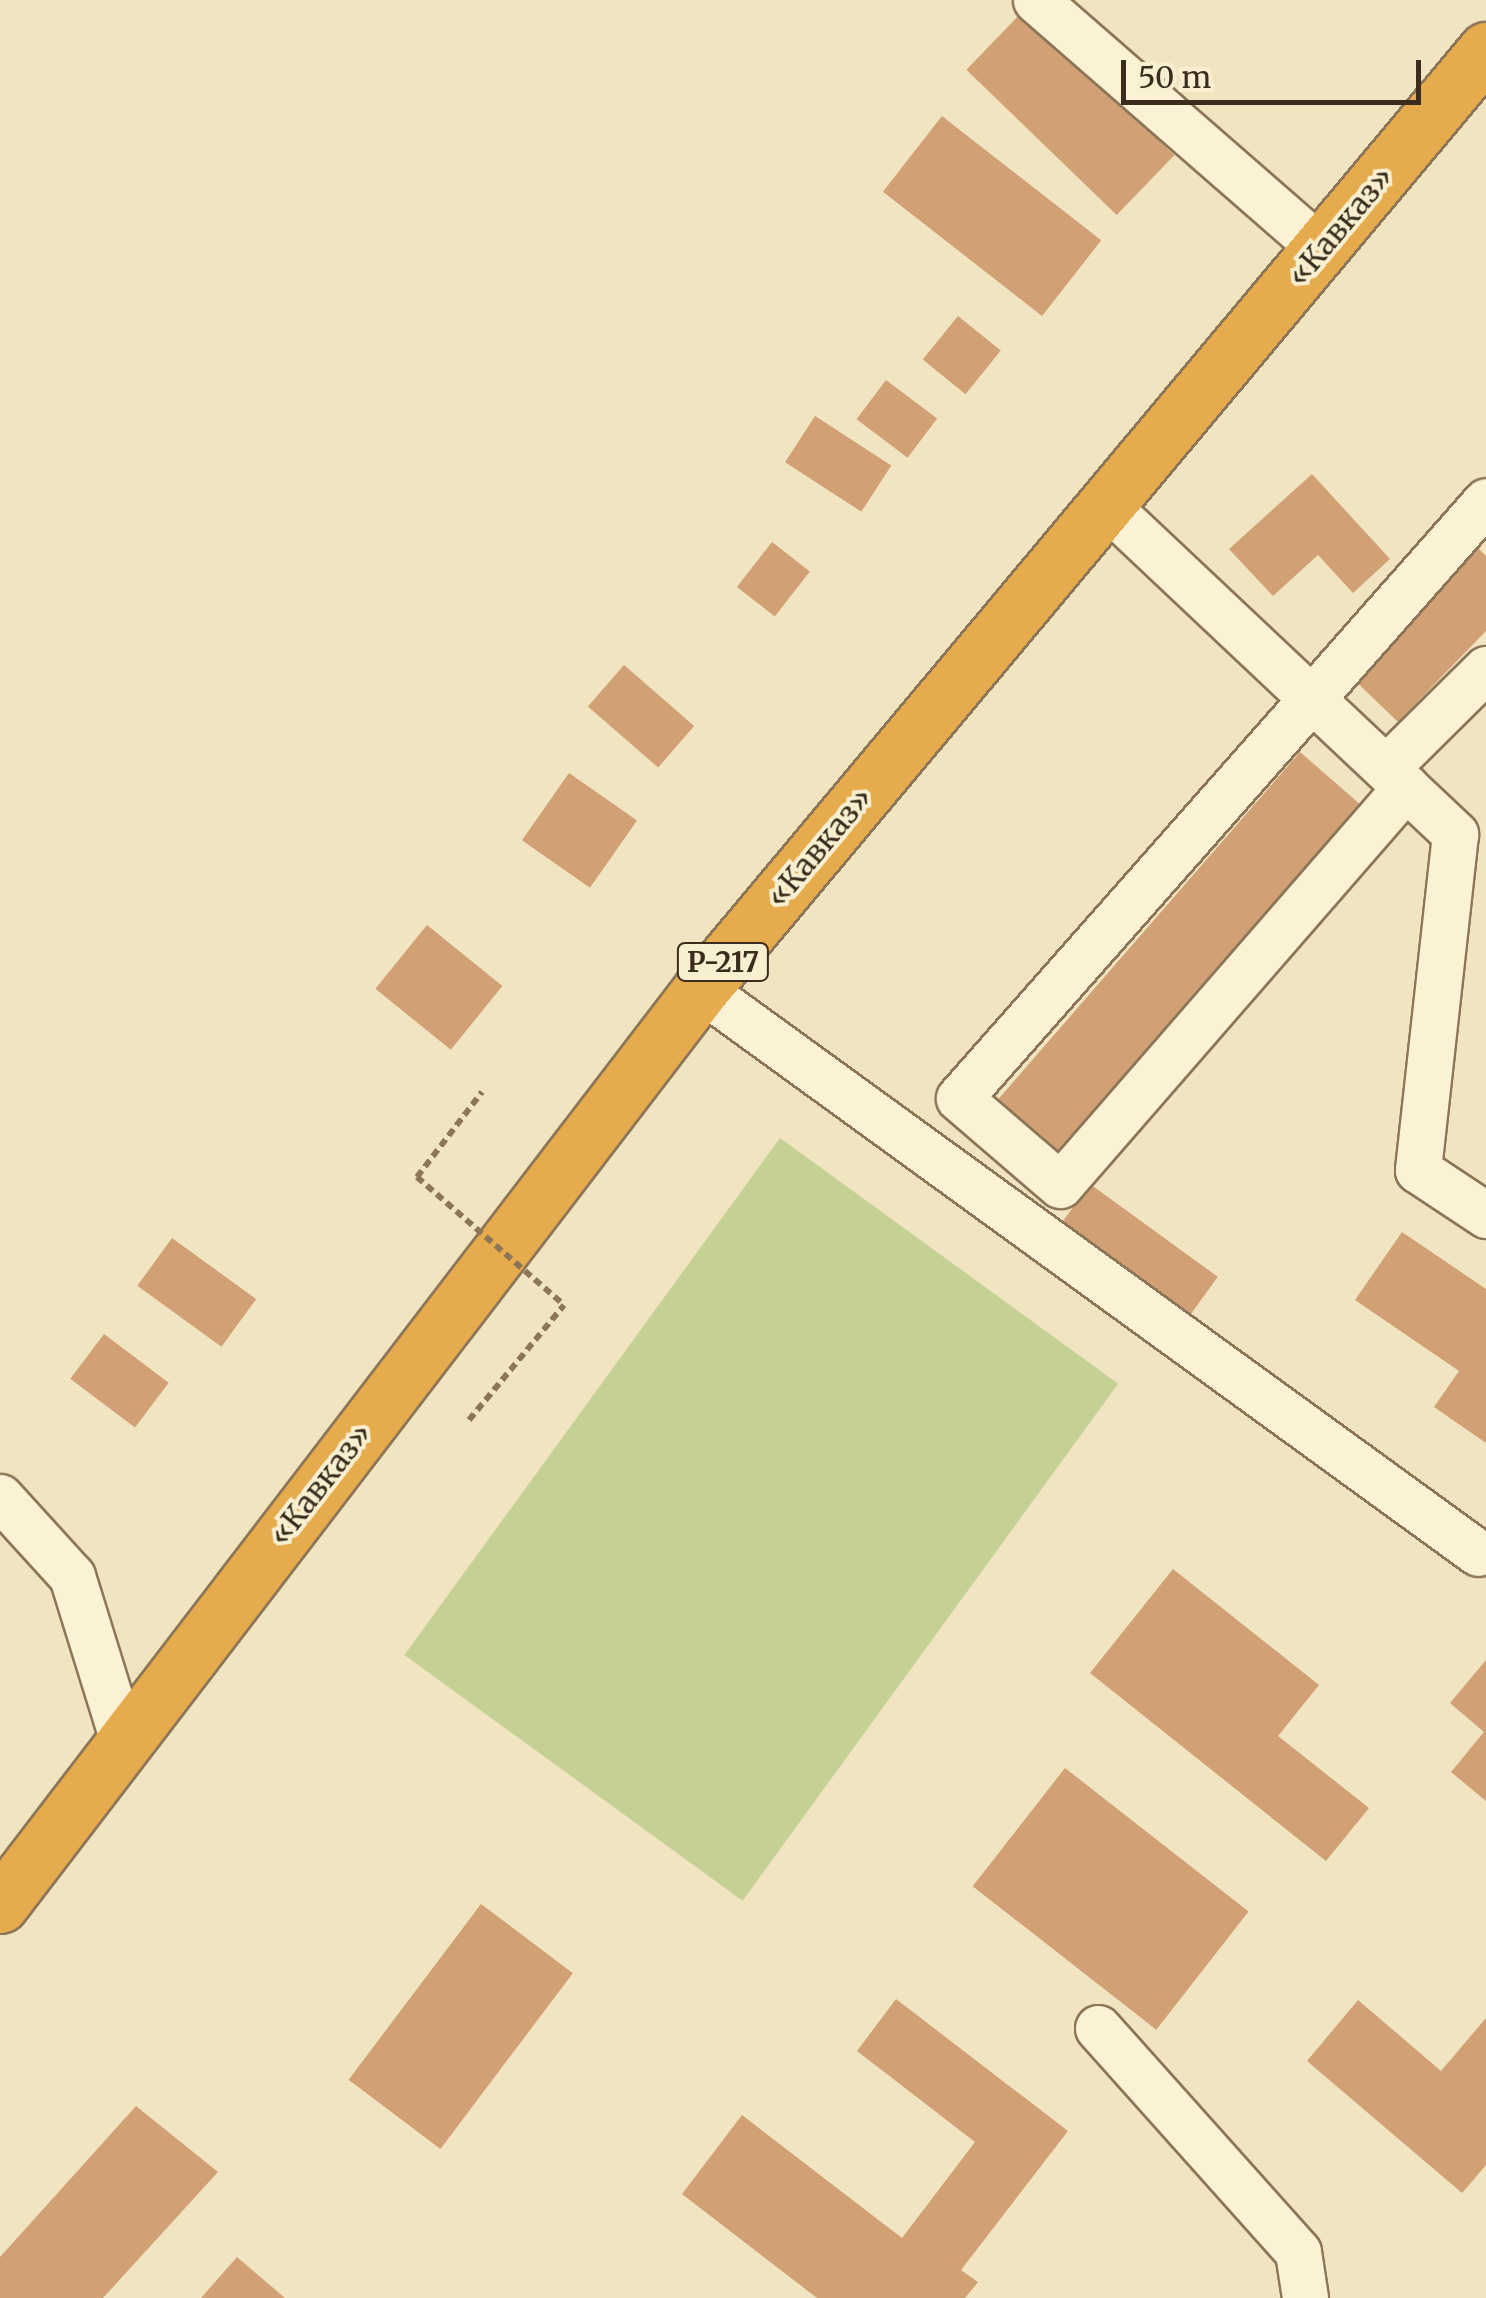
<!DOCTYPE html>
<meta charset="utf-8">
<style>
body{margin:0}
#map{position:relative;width:1486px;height:2298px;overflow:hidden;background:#f1e5c1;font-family:Merriweather,serif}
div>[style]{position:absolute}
.green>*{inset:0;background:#c5d094;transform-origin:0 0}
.building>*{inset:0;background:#d1a075;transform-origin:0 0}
.path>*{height:6px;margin-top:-3px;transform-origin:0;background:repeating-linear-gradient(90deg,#8c7657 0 8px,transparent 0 13px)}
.roads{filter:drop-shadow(2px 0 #8c7657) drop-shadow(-2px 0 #8c7657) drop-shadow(0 2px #8c7657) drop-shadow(0 -2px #8c7657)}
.minor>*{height:45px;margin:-22.5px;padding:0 22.5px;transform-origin:22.5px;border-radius:22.5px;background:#fbf2d5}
.highway>*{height:55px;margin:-27.5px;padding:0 27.5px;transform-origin:27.5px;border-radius:27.5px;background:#e6ab4c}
.path-bridge>*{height:6px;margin-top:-3px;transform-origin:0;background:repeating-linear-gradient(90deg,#8c7657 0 8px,transparent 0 13px)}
span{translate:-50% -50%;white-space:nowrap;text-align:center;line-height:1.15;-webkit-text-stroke:8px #f8efd1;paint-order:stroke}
.shield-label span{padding:2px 8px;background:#f8efd1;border:2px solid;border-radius:8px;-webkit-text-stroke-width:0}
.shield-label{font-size:28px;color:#3a2d1d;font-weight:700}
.street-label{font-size:30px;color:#3a2d1d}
.scale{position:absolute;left:1121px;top:60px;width:300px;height:45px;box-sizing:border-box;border:5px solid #3a2d1d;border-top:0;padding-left:12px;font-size:30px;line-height:35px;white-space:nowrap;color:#3a2d1d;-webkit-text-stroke:8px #f8efd1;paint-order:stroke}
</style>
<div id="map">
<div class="green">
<div style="left:780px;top:1138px;width:418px;height:639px;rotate:36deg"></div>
</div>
<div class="building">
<div style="left:1024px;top:10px;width:209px;height:83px;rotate:44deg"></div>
<div style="left:942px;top:116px;width:202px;height:96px;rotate:38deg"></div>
<div style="left:958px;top:316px;width:55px;height:56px;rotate:39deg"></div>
<div style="left:886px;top:380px;width:64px;height:49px;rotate:37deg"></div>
<div style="left:815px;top:416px;width:91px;height:55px;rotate:33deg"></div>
<div style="clip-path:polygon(1312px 474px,1390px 559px,1353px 593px,1318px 555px,1273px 596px,1229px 549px)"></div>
<div style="clip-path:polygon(1471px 541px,1486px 556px,1486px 631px,1398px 722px,1345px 671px)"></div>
<div style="left:772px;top:542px;width:48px;height:57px;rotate:38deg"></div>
<div style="left:624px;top:665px;width:93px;height:55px;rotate:41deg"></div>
<div style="left:1300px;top:752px;width:83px;height:463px;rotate:41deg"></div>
<div style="left:569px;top:773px;width:83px;height:82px;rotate:35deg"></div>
<div style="left:427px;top:925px;width:97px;height:82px;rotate:39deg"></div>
<div style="left:1090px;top:1184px;width:158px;height:48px;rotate:36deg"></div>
<div style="clip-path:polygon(1402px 1232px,1486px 1289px,1486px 1443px,1434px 1407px,1459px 1371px,1355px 1300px)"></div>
<div style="left:172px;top:1238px;width:104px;height:59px;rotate:36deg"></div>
<div style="left:104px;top:1334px;width:81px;height:56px;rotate:37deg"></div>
<div style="clip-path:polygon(1173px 1569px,1319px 1685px,1278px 1736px,1369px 1808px,1326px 1861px,1090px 1673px)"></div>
<div style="clip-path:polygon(1486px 1660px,1486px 1801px,1451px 1772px,1484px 1732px,1450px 1703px)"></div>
<div style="left:1065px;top:1768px;width:233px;height:150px;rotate:38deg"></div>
<div style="left:481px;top:1904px;width:115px;height:220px;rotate:37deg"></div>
<div style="clip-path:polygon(896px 1999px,1068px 2131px,961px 2270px,978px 2282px,965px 2298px,817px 2298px,682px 2194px,742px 2115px,902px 2238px,975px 2142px,857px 2051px)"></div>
<div style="clip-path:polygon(1358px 2000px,1441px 2071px,1486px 2018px,1486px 2165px,1462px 2193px,1307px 2061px)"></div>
<div style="clip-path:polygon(136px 2106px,218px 2172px,103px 2298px,0 2298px,0 2257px)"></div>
<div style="clip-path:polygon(237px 2257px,285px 2298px,201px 2298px)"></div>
</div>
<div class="path">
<div style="left:417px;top:1177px;width:107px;rotate:-52.6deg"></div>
<div style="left:469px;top:1420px;width:149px;rotate:-50.4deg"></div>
</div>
<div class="roads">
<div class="minor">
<div style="left:1036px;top:0;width:378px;rotate:41.1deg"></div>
<div style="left:1106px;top:505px;width:480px;rotate:43.3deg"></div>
<div style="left:1455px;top:834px;width:338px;rotate:96.3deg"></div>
<div style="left:1418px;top:1170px;width:82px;rotate:33.5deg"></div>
<div style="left:1386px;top:768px;width:141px;rotate:-44.7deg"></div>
<div style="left:1406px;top:787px;width:527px;rotate:131deg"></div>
<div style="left:1060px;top:1185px;width:133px;rotate:-139.3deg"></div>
<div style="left:959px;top:1098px;width:796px;rotate:-48.56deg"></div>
<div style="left:701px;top:989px;width:960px;rotate:35.97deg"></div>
<div style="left:0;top:1497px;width:107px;rotate:47.7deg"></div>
<div style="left:72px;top:1576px;width:173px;rotate:72.8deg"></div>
<div style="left:1098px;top:2028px;width:300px;rotate:48.2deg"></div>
<div style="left:1298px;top:2252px;width:47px;rotate:81.3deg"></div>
</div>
<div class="highway">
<div style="left:0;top:1905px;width:1153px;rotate:-52.57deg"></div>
<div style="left:701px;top:989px;width:1224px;rotate:-50.1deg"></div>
</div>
</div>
<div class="path-bridge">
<div style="left:417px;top:1177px;width:195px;rotate:41deg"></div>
</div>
<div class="shield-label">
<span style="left:723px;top:962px">Р-217</span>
</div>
<div class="street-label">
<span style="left:1340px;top:226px;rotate:-50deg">«Кавказ»</span>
<span style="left:819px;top:847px;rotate:-50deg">«Кавказ»</span>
<span style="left:320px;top:1484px;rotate:-52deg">«Кавказ»</span>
</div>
<div class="scale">50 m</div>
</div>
